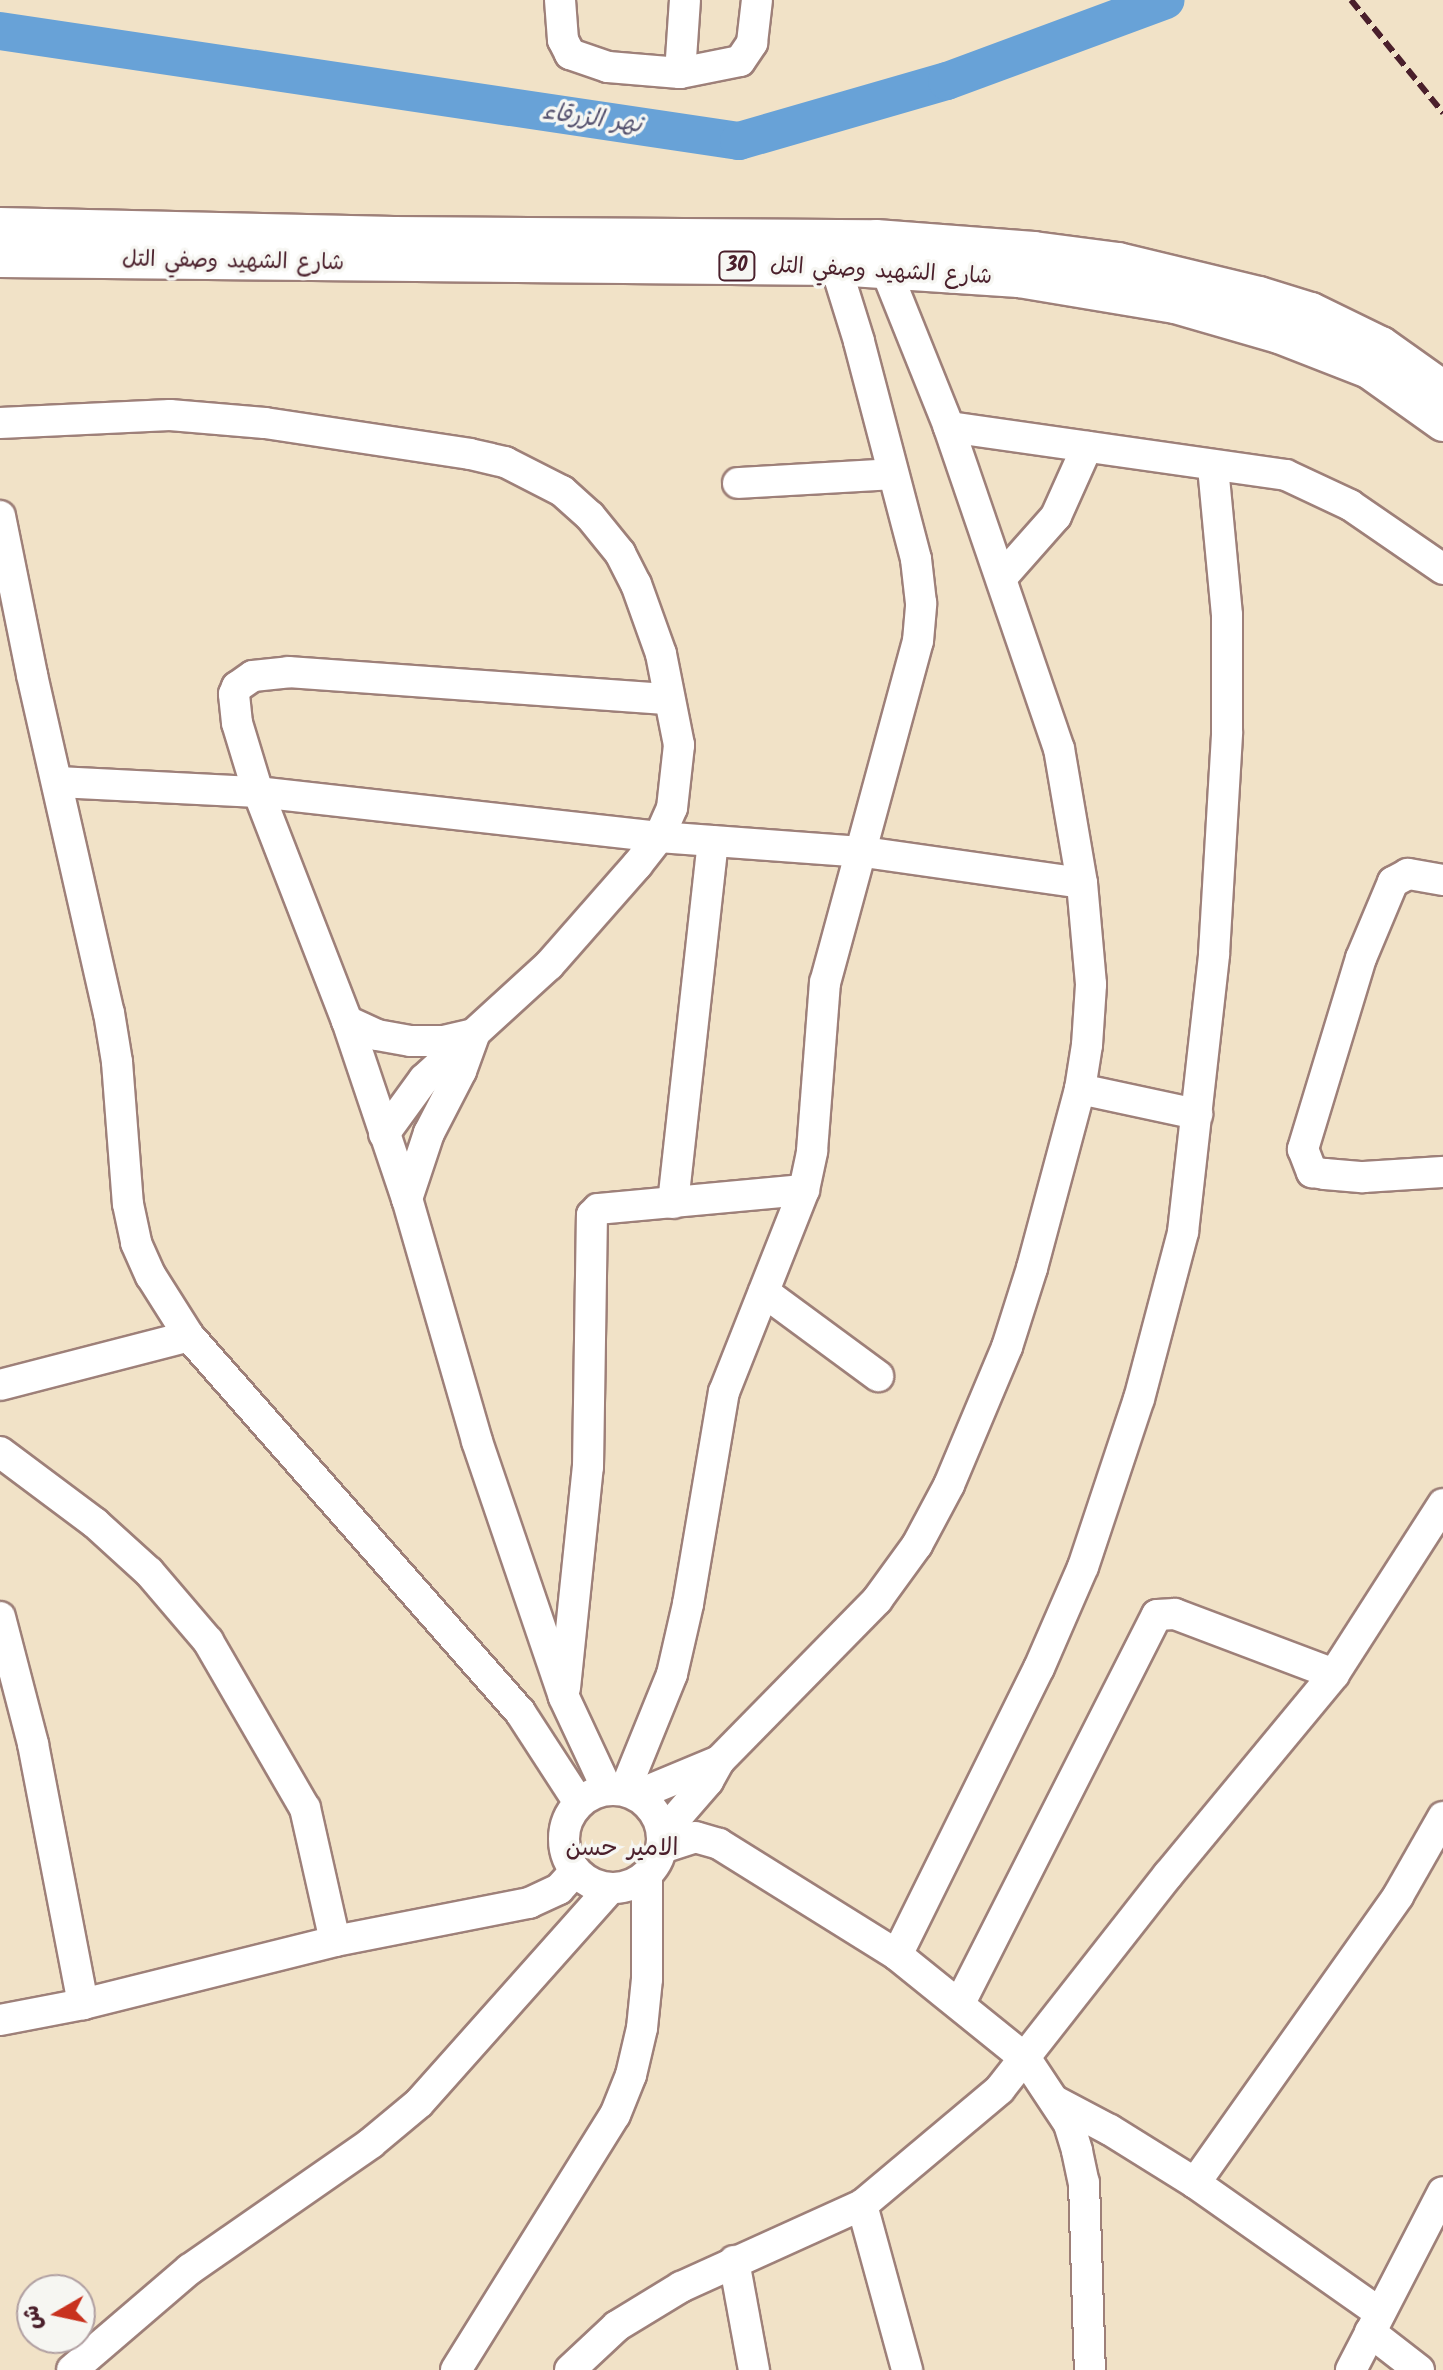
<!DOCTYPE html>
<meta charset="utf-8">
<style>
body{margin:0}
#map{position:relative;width:1443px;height:2370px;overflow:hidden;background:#f1e2c7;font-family:Kalam,"Playpen Sans Arabic",sans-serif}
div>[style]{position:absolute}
.river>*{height:38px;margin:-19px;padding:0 19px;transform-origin:19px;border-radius:19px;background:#68a2d7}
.roads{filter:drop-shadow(2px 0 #9e8079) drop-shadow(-2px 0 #9e8079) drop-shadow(0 2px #9e8079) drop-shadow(0 -2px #9e8079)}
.minor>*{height:30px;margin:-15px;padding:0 15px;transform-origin:15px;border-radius:15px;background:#fff}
.minor>.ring{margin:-15px;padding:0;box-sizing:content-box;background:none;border:30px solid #fff;border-radius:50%}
.major>*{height:36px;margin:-18px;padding:0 18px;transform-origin:18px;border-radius:18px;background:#fff}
.rail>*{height:6px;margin-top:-3px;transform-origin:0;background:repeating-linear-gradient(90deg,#4a1f2b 0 12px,transparent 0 18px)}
span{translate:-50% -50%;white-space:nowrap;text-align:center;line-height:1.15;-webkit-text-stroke:7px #f6f6f2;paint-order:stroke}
.shield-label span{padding:2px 6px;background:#f6f6f2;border:2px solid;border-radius:6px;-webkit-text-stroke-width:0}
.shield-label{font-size:20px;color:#4a1f2b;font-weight:700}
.street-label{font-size:22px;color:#4a1f2b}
.water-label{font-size:24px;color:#565370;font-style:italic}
.neighbourhood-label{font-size:24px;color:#4a1f2b}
.north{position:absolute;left:16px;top:2274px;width:80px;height:80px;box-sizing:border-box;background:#f6f6f2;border:2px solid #b1a0a2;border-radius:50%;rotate:261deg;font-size:22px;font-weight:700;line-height:32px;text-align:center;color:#4a1f2b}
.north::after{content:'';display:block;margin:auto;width:28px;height:36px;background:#c8321e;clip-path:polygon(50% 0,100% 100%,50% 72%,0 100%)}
</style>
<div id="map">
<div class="river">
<div style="left:0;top:31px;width:747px;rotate:8.47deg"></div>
<div style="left:739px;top:141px;width:216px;rotate:-16.1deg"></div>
<div style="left:947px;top:81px;width:233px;rotate:-20.3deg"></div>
</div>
<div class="roads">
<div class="minor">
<div style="left:560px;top:0;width:40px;rotate:85.7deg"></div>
<div style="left:563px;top:40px;width:16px;rotate:63deg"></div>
<div style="left:570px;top:54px;width:40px;rotate:18.9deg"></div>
<div style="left:608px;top:67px;width:72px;rotate:4.8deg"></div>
<div style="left:680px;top:73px;width:61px;rotate:-11.3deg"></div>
<div style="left:740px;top:61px;width:22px;rotate:-56deg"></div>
<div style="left:752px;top:43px;width:43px;rotate:-83.4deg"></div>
<div style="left:680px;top:73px;width:73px;rotate:-86.1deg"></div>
<div style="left:0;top:423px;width:170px;rotate:-2.7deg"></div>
<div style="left:170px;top:415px;width:95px;rotate:4.8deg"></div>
<div style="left:265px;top:423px;width:207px;rotate:8.6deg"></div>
<div style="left:470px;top:454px;width:36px;rotate:13deg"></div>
<div style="left:505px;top:462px;width:64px;rotate:27deg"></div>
<div style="left:562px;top:491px;width:38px;rotate:42deg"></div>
<div style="left:590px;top:516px;width:48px;rotate:51deg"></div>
<div style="left:620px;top:553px;width:35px;rotate:63deg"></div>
<div style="left:636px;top:584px;width:74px;rotate:70.3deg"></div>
<div style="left:661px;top:654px;width:93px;rotate:78.8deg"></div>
<div style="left:679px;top:745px;width:63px;rotate:96.3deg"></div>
<div style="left:672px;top:808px;width:32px;rotate:114deg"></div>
<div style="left:659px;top:837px;width:36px;rotate:128deg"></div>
<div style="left:637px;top:865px;width:133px;rotate:131.3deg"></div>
<div style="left:549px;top:965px;width:169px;rotate:137.6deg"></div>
<div style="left:424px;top:1079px;width:68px;rotate:126deg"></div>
<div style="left:949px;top:427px;width:340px;rotate:8.1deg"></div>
<div style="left:1286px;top:475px;width:71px;rotate:25.1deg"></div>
<div style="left:1350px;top:505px;width:113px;rotate:34.5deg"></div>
<div style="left:738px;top:483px;width:155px;rotate:-3.3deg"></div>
<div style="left:0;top:516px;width:162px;rotate:78.6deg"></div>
<div style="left:32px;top:675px;width:347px;rotate:77.2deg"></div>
<div style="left:109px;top:1013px;width:50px;rotate:80.7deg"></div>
<div style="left:117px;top:1062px;width:142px;rotate:85.6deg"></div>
<div style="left:128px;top:1204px;width:40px;rotate:78deg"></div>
<div style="left:136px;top:1243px;width:36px;rotate:66deg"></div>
<div style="left:151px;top:1276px;width:71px;rotate:57.7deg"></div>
<div style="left:189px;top:1336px;width:501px;rotate:48.64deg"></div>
<div style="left:520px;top:1712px;width:108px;rotate:57deg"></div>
<div style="left:1003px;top:576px;width:80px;rotate:-48.5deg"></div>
<div style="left:1056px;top:516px;width:76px;rotate:-65.8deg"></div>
<div style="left:58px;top:782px;width:200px;rotate:2.9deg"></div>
<div style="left:258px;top:792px;width:404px;rotate:6.4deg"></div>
<div style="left:659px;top:837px;width:206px;rotate:4.2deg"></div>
<div style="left:864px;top:852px;width:220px;rotate:8.1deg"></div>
<div style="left:1443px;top:880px;width:36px;rotate:-170deg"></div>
<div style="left:1408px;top:874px;width:17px;rotate:152deg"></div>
<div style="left:1393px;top:882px;width:82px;rotate:112.8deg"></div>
<div style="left:1361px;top:958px;width:200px;rotate:106.9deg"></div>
<div style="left:1303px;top:1149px;width:25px;rotate:69deg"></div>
<div style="left:1312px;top:1172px;width:13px;rotate:9deg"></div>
<div style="left:1325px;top:1174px;width:38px;rotate:5deg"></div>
<div style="left:1363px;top:1177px;width:80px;rotate:-3.6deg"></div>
<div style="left:347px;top:1021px;width:33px;rotate:25deg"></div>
<div style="left:377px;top:1035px;width:34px;rotate:10deg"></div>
<div style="left:410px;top:1041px;width:33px"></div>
<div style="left:443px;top:1041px;width:31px;rotate:-13deg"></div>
<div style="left:1080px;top:1089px;width:120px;rotate:12.1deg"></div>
<div style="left:407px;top:1199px;width:70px;rotate:-71.6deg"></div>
<div style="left:429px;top:1133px;width:70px;rotate:-62.7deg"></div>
<div style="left:461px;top:1071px;width:38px;rotate:-70deg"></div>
<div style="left:673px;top:1203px;width:364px;rotate:-83.7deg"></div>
<div style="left:764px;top:1292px;width:142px;rotate:36.4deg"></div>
<div style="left:0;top:1385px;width:195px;rotate:-14.5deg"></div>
<div style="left:0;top:1452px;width:119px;rotate:36.8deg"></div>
<div style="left:95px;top:1523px;width:73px;rotate:42.2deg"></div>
<div style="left:149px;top:1572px;width:91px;rotate:49.5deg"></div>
<div style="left:208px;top:1641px;width:193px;rotate:59.9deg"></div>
<div style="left:305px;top:1808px;width:136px;rotate:77.3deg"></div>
<div style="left:0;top:1617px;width:131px;rotate:75.4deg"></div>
<div style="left:33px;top:1744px;width:265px;rotate:79.1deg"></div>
<div style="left:565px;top:1688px;width:222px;rotate:-84.1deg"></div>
<div style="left:588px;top:1467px;width:252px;rotate:-89.1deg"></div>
<div style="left:592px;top:1215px;width:8px;rotate:-45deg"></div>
<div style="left:598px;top:1209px;width:207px;rotate:-5.3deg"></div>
<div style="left:607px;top:1789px;width:102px;rotate:-115.1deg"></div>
<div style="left:564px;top:1697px;width:270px;rotate:-108.8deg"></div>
<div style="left:477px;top:1441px;width:252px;rotate:-106.1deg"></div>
<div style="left:407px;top:1199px;width:188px;rotate:-108.6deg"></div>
<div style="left:347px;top:1021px;width:246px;rotate:-111.2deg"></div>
<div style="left:258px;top:792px;width:72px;rotate:-106.9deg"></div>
<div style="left:237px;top:723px;width:29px;rotate:-96deg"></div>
<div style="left:234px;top:694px;width:8px;rotate:-67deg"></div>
<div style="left:237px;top:687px;width:19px;rotate:-35deg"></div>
<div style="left:253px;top:676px;width:36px;rotate:-6deg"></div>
<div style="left:289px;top:672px;width:380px;rotate:4.1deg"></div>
<div class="ring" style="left:564px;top:1790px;width:68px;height:68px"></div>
<div style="left:625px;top:1790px;width:125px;rotate:-67.9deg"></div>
<div style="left:672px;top:1674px;width:72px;rotate:-77.1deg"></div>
<div style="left:688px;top:1604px;width:215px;rotate:-80.4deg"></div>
<div style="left:724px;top:1392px;width:217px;rotate:-68.4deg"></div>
<div style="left:804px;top:1190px;width:40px;rotate:-78deg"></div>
<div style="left:812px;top:1151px;width:169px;rotate:-85.6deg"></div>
<div style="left:825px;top:983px;width:354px;rotate:-74.8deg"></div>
<div style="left:918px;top:641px;width:38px;rotate:-85deg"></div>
<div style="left:921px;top:603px;width:44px;rotate:-96.5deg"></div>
<div style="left:916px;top:559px;width:225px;rotate:-104.7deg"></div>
<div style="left:859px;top:341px;width:77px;rotate:-107.3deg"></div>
<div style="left:637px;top:1795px;width:89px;rotate:-22.5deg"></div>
<div style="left:663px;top:1833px;width:69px;rotate:-49.1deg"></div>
<div style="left:708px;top:1781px;width:23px;rotate:-61deg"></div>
<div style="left:719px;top:1761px;width:226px;rotate:-45.5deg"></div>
<div style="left:877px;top:1600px;width:68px;rotate:-54deg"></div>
<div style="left:917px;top:1545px;width:68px;rotate:-61.9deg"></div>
<div style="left:949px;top:1485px;width:150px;rotate:-67.2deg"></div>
<div style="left:1007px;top:1347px;width:83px;rotate:-72.4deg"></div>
<div style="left:1032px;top:1268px;width:185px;rotate:-75deg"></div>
<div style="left:1080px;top:1089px;width:45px;rotate:-81deg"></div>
<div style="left:1087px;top:1045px;width:61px;rotate:-86.2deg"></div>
<div style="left:1091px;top:984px;width:101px;rotate:-95.1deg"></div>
<div style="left:1082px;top:883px;width:136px;rotate:-99.7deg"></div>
<div style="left:1059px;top:749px;width:340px;rotate:-108.9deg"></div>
<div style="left:949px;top:427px;width:169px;rotate:-111.9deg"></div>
<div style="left:662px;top:1848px;width:35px;rotate:-18deg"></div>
<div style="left:695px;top:1837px;width:25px;rotate:16deg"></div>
<div style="left:719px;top:1844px;width:210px;rotate:31.9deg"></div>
<div style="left:897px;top:1955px;width:166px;rotate:38.9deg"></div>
<div style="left:1026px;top:2059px;width:78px;rotate:56.5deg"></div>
<div style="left:1069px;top:2124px;width:28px;rotate:73deg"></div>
<div style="left:1077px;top:2151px;width:33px;rotate:78deg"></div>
<div style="left:1084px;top:2183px;width:187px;rotate:88.2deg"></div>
<div style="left:897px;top:1955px;width:320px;rotate:-63.7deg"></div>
<div style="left:1039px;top:1668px;width:110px;rotate:-66.5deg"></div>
<div style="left:1083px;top:1567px;width:177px;rotate:-71.6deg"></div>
<div style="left:1139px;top:1399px;width:173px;rotate:-75.2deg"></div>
<div style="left:1183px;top:1232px;width:280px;rotate:-83.6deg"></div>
<div style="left:1214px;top:954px;width:222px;rotate:-86.6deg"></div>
<div style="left:1227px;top:732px;width:117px;rotate:-90deg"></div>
<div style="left:1227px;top:615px;width:150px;rotate:-95.4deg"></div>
<div style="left:960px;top:2003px;width:435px;rotate:-63.1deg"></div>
<div style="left:1157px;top:1615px;width:18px;rotate:-3deg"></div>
<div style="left:1175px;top:1614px;width:170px;rotate:20.7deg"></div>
<div style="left:0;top:2020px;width:85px;rotate:-10.9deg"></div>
<div style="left:83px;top:2004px;width:260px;rotate:-14deg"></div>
<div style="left:335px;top:1941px;width:198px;rotate:-11.1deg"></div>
<div style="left:529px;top:1903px;width:33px;rotate:-25deg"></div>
<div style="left:559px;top:1889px;width:24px;rotate:-48deg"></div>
<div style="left:1055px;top:2101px;width:62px;rotate:27.8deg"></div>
<div style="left:1110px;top:2130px;width:100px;rotate:31.9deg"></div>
<div style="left:862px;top:2205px;width:171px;rotate:74.7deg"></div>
<div style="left:734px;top:2261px;width:111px;rotate:79.6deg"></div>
<div style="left:1380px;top:2313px;width:226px;rotate:-144.9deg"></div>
<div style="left:1195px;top:2183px;width:352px;rotate:-54.7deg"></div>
<div style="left:1398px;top:1896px;width:91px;rotate:-60.3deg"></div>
<div style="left:1370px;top:2332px;width:62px;rotate:37.8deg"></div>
<div style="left:72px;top:2370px;width:155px;rotate:-40.6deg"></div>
<div style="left:190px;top:2269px;width:221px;rotate:-34.8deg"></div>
<div style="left:371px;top:2143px;width:62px;rotate:-39.8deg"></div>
<div style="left:419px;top:2103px;width:287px;rotate:-48.3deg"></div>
<div style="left:456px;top:2370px;width:301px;rotate:-58.1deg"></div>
<div style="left:615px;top:2115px;width:43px;rotate:-68.2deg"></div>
<div style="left:631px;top:2075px;width:48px;rotate:-76.8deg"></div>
<div style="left:642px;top:2028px;width:49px;rotate:-84.2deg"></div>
<div style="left:647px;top:1979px;width:104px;rotate:-90deg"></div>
<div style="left:570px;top:2370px;width:64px;rotate:-43.1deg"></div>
<div style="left:617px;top:2326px;width:75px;rotate:-31.4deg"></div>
<div style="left:681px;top:2287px;width:199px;rotate:-24.4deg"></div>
<div style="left:862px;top:2205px;width:180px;rotate:-40deg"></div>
<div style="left:1000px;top:2089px;width:272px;rotate:-51.9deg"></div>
<div style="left:1168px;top:1875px;width:261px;rotate:-50.4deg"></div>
<div style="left:1334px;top:1674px;width:202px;rotate:-57.3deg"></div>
<div style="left:1351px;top:2370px;width:200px;rotate:-62.7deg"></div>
</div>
<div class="major">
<div style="left:0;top:226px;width:394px;rotate:1.3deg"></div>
<div style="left:394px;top:235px;width:482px;rotate:0.4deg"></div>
<div style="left:876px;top:238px;width:158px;rotate:4.3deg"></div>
<div style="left:1034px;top:250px;width:85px;rotate:7.5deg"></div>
<div style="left:1118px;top:261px;width:145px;rotate:13.6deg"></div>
<div style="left:1259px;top:295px;width:54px;rotate:17.1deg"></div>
<div style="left:1311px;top:311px;width:78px;rotate:25.9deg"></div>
<div style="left:1381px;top:345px;width:76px;rotate:35.4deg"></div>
<div style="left:0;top:259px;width:836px;rotate:0.55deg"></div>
<div style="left:836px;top:267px;width:183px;rotate:3.8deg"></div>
<div style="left:1019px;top:279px;width:158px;rotate:9.5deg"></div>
<div style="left:1175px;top:305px;width:108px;rotate:16.1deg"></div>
<div style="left:1279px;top:335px;width:97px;rotate:21.3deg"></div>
<div style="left:1369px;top:370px;width:91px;rotate:35.6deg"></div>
</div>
</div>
<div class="rail">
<div style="left:1351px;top:0;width:146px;rotate:50.8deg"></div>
</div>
<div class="shield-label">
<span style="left:737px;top:266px">30</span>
</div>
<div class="street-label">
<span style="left:233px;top:262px;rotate:1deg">شارع الشهيد وصفي التل</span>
<span style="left:881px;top:272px;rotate:3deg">شارع الشهيد وصفي التل</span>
</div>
<div class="water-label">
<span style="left:592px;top:119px;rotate:8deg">نهر الزرقاء</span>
</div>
<div class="neighbourhood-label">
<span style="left:622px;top:1849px">الامير حسن</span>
</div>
<div class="north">ش</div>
</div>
